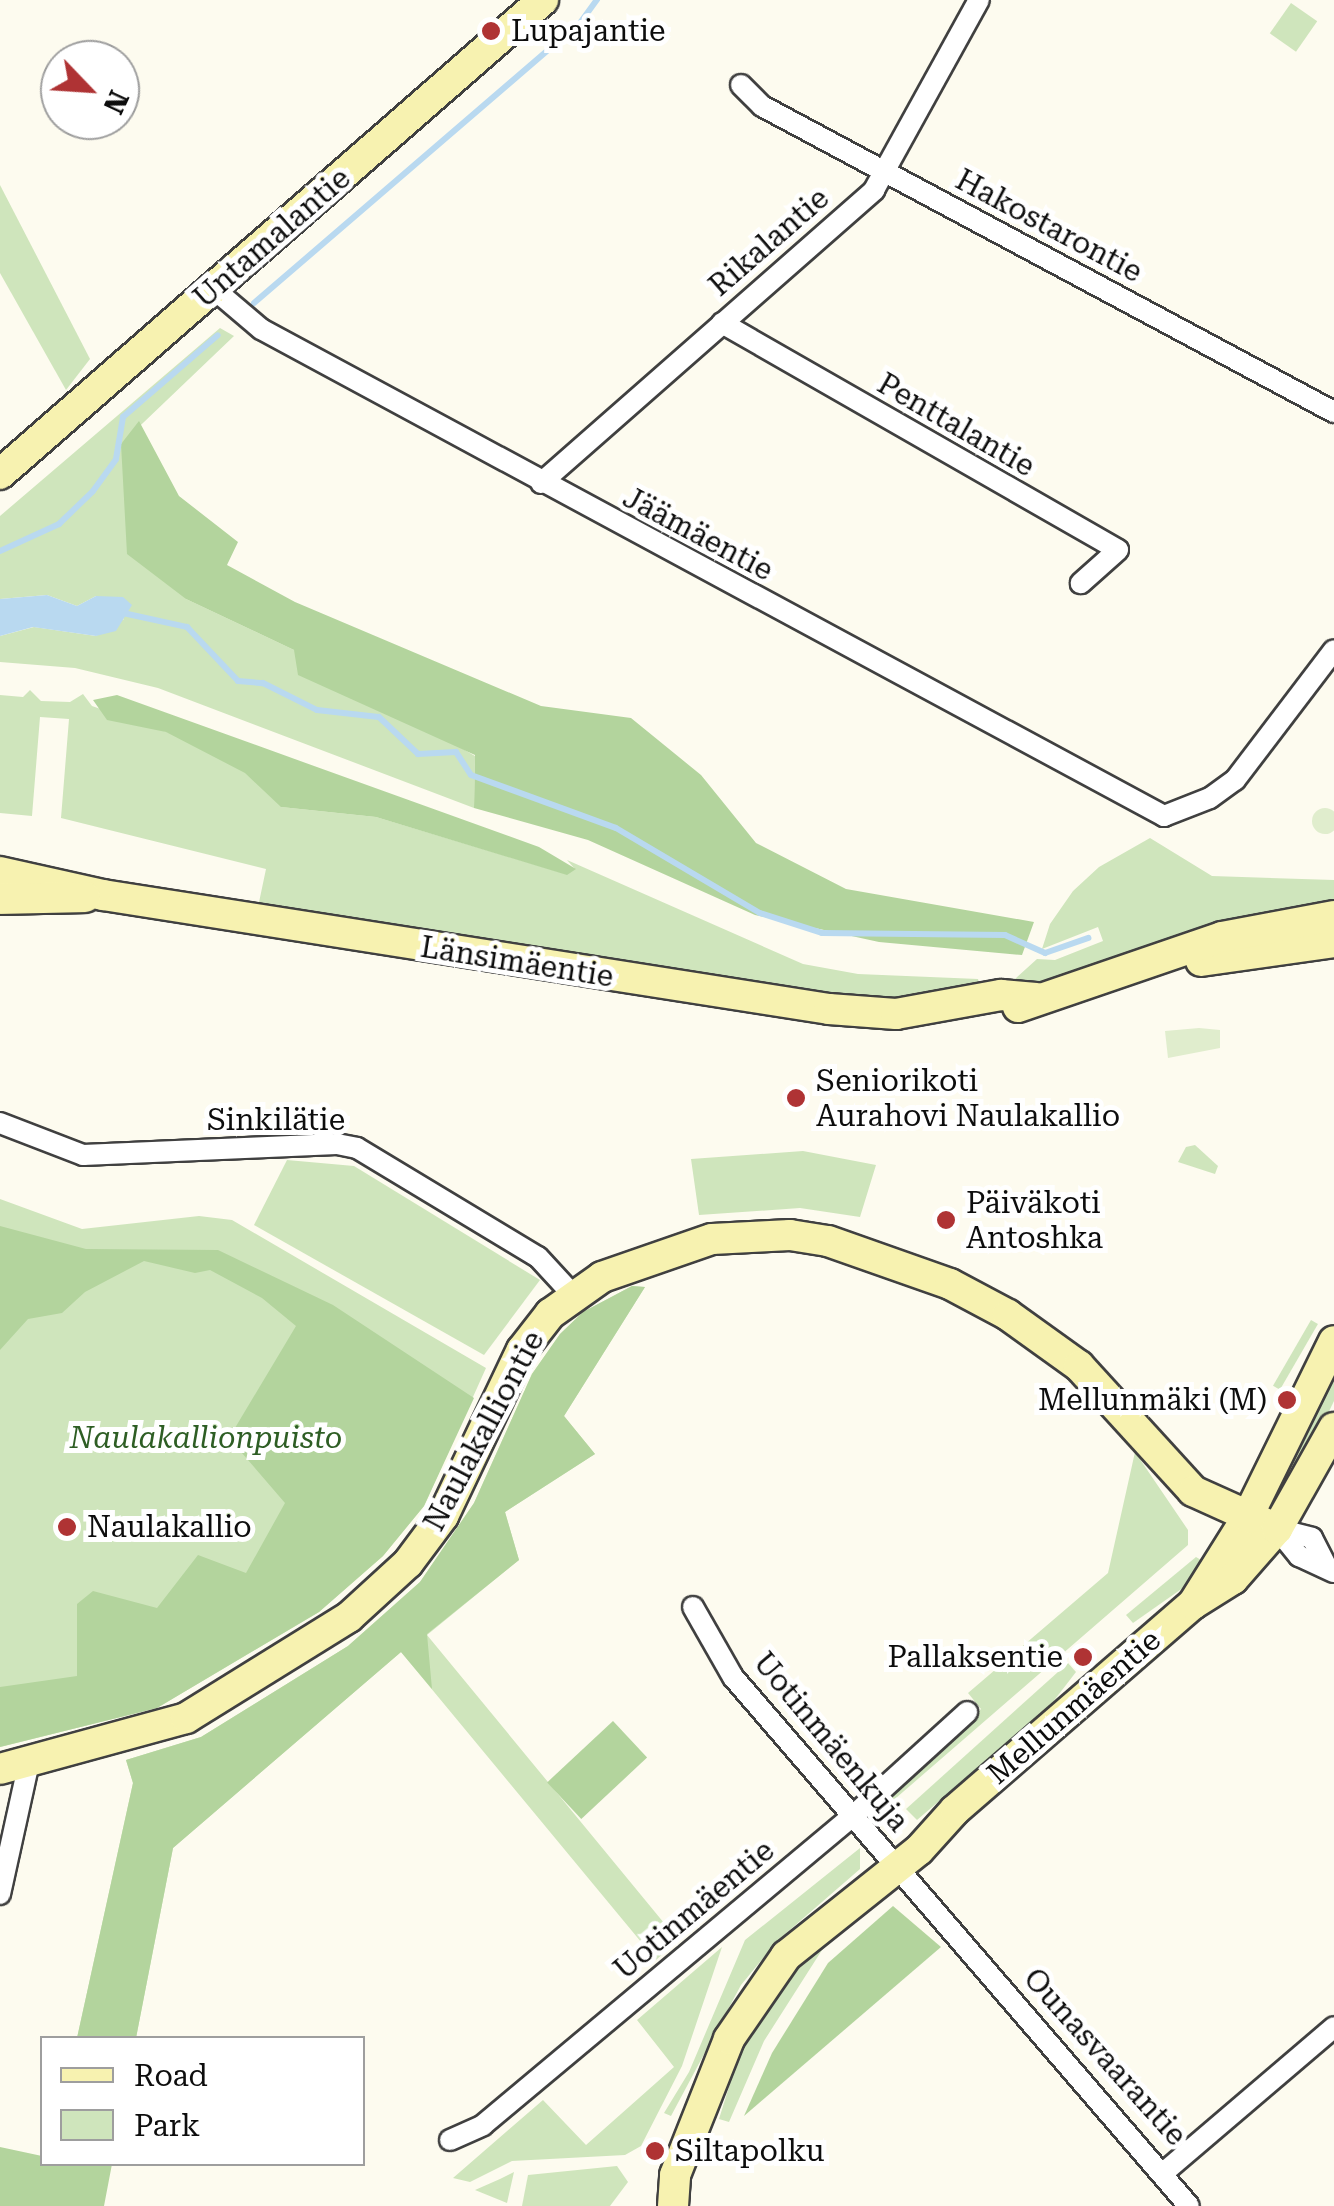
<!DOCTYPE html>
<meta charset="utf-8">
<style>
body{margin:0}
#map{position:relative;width:1334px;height:2206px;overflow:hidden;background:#fdfbef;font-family:"Roboto Serif",serif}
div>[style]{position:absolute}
.green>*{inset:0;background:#cfe5bc;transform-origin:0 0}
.forest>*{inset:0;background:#b3d49d;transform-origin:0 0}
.pitch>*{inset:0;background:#e0edcd}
.round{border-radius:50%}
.water>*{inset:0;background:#b9d9f0}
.stream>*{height:6px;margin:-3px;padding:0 3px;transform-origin:3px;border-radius:3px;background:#b9d9f0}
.roads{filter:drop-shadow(2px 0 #404040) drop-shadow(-2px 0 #404040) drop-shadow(0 2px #404040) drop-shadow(0 -2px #404040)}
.street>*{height:20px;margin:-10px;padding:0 10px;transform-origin:10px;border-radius:10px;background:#fff}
.secondary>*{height:30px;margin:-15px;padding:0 15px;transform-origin:15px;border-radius:15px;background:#f7f2b0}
.dots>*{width:28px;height:28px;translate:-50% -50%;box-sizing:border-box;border:5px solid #fff;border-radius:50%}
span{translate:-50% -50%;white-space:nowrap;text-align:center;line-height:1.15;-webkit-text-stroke:10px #fff;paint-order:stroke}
.poi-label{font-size:30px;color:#0d0d0d}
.left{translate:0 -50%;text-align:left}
.right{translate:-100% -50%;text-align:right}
.street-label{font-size:30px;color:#0d0d0d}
.park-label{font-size:30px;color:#2e5e24;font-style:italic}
.legend{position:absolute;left:40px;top:2036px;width:325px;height:130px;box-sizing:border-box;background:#fff;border:2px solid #9e9e9e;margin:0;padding:12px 18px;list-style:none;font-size:30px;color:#0d0d0d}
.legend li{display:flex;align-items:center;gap:20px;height:50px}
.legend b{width:50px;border:2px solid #9e9e9e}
.north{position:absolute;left:40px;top:40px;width:100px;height:100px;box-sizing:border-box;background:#fff;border:2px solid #9e9e9e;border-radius:50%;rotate:115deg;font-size:28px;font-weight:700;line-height:40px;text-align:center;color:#0d0d0d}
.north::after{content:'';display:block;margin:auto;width:35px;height:45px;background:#af3334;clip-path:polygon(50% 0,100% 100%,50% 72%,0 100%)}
</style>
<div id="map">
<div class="green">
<div style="left:1291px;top:3px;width:32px;height:37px;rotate:35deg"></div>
<div style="clip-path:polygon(0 185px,90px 359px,66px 390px,0 273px)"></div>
<div style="clip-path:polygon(220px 328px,234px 336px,121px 444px,186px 599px,294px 650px,475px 756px,474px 808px,158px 688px,75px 668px,0 662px,0 636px,34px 627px,96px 636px,124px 619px,96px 596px,77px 606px,47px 595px,0 599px,0 516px)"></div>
<div style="clip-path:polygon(30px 690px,41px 701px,70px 702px,83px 694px,92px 706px,288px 774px,281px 807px,376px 817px,566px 874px,575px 869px,567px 860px,803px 964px,858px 974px,978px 979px,981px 990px,888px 1002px,826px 999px,258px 907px,266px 869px,61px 818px,69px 719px,40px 717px,32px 816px,0 813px,0 695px,23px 697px)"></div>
<div style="clip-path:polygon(1150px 838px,1212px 876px,1334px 880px,1334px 904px,1061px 979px,1005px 988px,1037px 959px,1055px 960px,1103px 941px,1098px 927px,1042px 949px,1050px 924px,1073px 891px,1099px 867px)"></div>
<div style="clip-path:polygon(1195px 1145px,1218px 1166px,1215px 1174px,1178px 1162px,1186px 1147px)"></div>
<div style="clip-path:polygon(803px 1151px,876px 1165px,860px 1217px,800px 1208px,699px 1215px,691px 1159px)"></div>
<div style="clip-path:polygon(287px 1160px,354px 1166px,540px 1280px,484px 1355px,254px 1225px)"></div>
<div style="clip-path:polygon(0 1199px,82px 1229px,199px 1216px,232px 1220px,486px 1368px,424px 1506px,383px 1556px,319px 1612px,157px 1708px,0 1747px)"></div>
<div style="clip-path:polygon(632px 1286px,645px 1287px,564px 1416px,595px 1454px,505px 1512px,519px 1560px,427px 1635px,678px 1940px,656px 1960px,401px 1652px,173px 1848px,136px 2038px,77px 2038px,133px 1783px,126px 1760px,201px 1737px,348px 1646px,420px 1582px,474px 1503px,532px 1374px,560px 1334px,583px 1312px)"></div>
<div style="left:1311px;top:1320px;width:8px;height:76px;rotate:30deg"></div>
<div style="clip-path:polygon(1334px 1367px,1334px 1401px,1300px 1471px,1288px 1465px)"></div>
<div style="clip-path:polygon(1135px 1452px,1188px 1530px,1188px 1545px,881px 1811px,886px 1796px,981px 1709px,968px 1693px,1108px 1573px)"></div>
<div style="clip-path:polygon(1196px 1557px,1206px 1563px,1190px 1583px,1133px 1623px,1126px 1615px)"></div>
<div style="clip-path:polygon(1068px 1663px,1076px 1672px,1049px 1707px,917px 1820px,906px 1809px)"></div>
<div style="clip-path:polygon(860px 1848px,860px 1869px,777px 1941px,741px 1985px,671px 2116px,664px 2113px,689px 2072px,745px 1940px)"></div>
<div style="clip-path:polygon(876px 1900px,822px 1950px,764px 2041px,729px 2122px,719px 2119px,742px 2045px,798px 1965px)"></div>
<div style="clip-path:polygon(722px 1947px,682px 2066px,641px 2146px,625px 2155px,512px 2161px,470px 2182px,453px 2178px,543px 2100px,586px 2145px,674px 2067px,637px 2020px)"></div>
<div style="clip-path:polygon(617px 2166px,628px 2182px,610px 2206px,522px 2206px,528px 2175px)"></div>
<div style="clip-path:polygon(514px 2172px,507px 2203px,475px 2190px,500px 2179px)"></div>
</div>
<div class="forest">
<div style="clip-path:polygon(139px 421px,179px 496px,238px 542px,227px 565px,295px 602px,541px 706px,631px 718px,701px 775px,756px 843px,846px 889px,1034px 922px,1022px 955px,879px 942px,755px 915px,588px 840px,474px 808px,475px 755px,298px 675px,294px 650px,186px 599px,127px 554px,121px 444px)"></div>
<div style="clip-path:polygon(117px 695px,539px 847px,576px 869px,567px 875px,376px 817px,281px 807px,245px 773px,166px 732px,107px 720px,93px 700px)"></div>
<div style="clip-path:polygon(0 1226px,86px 1249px,218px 1250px,333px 1305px,474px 1398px,424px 1506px,383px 1556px,319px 1612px,157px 1708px,0 1747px,0 1687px,77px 1676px,77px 1604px,93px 1591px,157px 1608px,198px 1555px,246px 1573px,285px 1503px,229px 1438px,296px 1326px,262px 1298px,210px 1270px,195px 1273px,144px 1261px,85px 1292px,62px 1313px,28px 1319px,0 1350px)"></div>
<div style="clip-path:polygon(632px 1286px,645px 1287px,564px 1416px,595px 1454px,505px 1512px,519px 1560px,427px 1634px,432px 1689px,401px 1652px,173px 1848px,136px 2038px,77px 2038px,133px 1783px,126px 1760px,201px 1737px,348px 1646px,420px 1582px,474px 1503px,532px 1374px,560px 1334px,583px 1312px)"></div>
<div style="left:613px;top:1721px;width:50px;height:90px;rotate:47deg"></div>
<div style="clip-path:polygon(893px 1906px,941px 1947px,744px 2116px,772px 2053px,828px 1963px)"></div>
<div style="clip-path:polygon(0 2147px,42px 2156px,42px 2164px,112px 2164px,104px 2206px,0 2206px)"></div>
</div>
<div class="pitch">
<div class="round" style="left:1312px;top:808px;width:26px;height:26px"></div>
<div style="clip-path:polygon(1199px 1028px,1220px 1030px,1220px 1048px,1168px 1058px,1165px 1031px)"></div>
</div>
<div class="water">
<div style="clip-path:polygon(47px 595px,77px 606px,96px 596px,123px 597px,132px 605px,116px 631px,96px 636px,33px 627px,0 636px,0 599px)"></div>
</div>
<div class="stream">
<div style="left:254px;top:303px;width:430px;rotate:-40.7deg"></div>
<div style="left:580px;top:23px;width:29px;rotate:-54deg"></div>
<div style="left:0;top:551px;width:65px;rotate:-24.6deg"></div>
<div style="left:59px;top:524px;width:47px;rotate:-44.1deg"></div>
<div style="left:93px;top:491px;width:39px;rotate:-54deg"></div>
<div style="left:116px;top:459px;width:43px;rotate:-80.5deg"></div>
<div style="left:123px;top:417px;width:125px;rotate:-40.8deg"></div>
<div style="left:123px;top:613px;width:66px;rotate:12.3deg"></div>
<div style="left:187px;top:627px;width:74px;rotate:46.6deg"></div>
<div style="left:238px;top:681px;width:25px;rotate:5deg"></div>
<div style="left:263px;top:683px;width:60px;rotate:26.6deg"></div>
<div style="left:317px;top:710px;width:62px;rotate:6.4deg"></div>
<div style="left:379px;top:717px;width:54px;rotate:43.5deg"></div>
<div style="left:418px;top:754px;width:38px;rotate:-3deg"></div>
<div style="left:456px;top:752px;width:27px;rotate:57deg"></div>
<div style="left:471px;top:775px;width:154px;rotate:20.1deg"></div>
<div style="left:616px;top:828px;width:167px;rotate:30.6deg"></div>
<div style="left:760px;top:913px;width:65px;rotate:17.9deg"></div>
<div style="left:822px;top:933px;width:183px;rotate:0.6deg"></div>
<div style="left:1005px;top:935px;width:44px;rotate:24.2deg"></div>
<div style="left:1045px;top:953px;width:46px;rotate:-19.2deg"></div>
</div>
<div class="roads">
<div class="street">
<div style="left:741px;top:85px;width:30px;rotate:45deg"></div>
<div style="left:762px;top:106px;width:649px;rotate:28.15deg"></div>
<div style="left:214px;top:289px;width:62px;rotate:40.4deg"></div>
<div style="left:261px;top:329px;width:1026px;rotate:28.34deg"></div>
<div style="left:1164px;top:816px;width:49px;rotate:-21.4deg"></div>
<div style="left:1210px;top:798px;width:31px;rotate:-36deg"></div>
<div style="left:1235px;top:780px;width:163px;rotate:-52.7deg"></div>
<div style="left:722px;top:323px;width:456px;rotate:29.8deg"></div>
<div style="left:1118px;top:550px;width:50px;rotate:138.3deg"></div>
<div style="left:541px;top:483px;width:444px;rotate:-41.3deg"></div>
<div style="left:874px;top:190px;width:217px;rotate:-61.1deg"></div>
<div style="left:0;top:1123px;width:89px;rotate:21.1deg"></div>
<div style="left:83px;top:1155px;width:254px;rotate:-2.5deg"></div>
<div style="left:337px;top:1144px;width:20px;rotate:11deg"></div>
<div style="left:357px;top:1148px;width:211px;rotate:31.1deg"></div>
<div style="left:538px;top:1257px;width:50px;rotate:47.4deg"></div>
<div style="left:1277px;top:1529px;width:35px;rotate:51deg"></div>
<div style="left:1299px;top:1556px;width:38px;rotate:25deg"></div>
<div style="left:1277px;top:1529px;width:36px;rotate:14deg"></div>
<div style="left:1312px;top:1538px;width:33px;rotate:63deg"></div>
<div style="left:693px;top:1607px;width:81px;rotate:60.3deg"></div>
<div style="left:733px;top:1677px;width:698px;rotate:49.24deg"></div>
<div style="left:0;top:1894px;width:135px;rotate:-77.6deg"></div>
<div style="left:450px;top:2140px;width:36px;rotate:-24deg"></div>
<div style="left:483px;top:2125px;width:483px;rotate:-39.9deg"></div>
<div style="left:854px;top:1815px;width:153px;rotate:-42.3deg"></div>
<div style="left:1162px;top:2174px;width:226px;rotate:-40.5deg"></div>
</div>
<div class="secondary">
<div style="left:0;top:474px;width:721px;rotate:-41.12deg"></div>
<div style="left:0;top:872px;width:106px;rotate:12.6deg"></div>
<div style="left:103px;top:895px;width:735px;rotate:8.92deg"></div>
<div style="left:829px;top:1009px;width:67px;rotate:4.3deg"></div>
<div style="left:896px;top:1014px;width:107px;rotate:-10.3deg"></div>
<div style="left:1001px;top:995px;width:35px;rotate:5deg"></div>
<div style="left:0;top:899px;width:85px;rotate:-1.3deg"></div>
<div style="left:1201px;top:961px;width:134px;rotate:-8.1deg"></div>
<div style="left:1018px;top:1007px;width:216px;rotate:-18.9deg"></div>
<div style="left:1222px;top:937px;width:114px;rotate:-10.6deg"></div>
<div style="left:1193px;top:1604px;width:102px;rotate:-57.9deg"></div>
<div style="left:1247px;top:1518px;width:197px;rotate:-63.8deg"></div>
<div style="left:0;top:1769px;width:193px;rotate:-15.3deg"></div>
<div style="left:186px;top:1718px;width:192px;rotate:-31.8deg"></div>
<div style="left:349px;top:1617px;width:80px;rotate:-42.5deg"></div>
<div style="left:408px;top:1563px;width:59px;rotate:-53.3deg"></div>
<div style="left:443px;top:1516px;width:184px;rotate:-64.6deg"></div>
<div style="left:522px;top:1350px;width:46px;rotate:-52.1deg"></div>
<div style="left:550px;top:1314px;width:64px;rotate:-35.4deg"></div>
<div style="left:602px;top:1277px;width:116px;rotate:-19.1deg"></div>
<div style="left:712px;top:1239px;width:78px;rotate:-2.9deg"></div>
<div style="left:790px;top:1235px;width:38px;rotate:9deg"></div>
<div style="left:828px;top:1241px;width:129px;rotate:19.4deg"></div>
<div style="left:950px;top:1284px;width:66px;rotate:28.1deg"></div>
<div style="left:1008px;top:1315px;width:87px;rotate:35.7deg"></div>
<div style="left:1079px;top:1366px;width:169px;rotate:47.6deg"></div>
<div style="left:1193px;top:1491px;width:92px;rotate:24.3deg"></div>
<div style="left:673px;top:2206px;width:31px;rotate:-86deg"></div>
<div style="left:675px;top:2175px;width:146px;rotate:-68.3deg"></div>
<div style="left:729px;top:2039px;width:101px;rotate:-55.5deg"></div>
<div style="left:786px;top:1956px;width:170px;rotate:-38.6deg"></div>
<div style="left:919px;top:1850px;width:54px;rotate:-48deg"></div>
<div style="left:955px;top:1810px;width:315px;rotate:-40.9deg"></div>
<div style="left:1193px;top:1604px;width:47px;rotate:-32deg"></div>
<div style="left:1233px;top:1579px;width:67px;rotate:-48.7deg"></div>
<div style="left:1277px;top:1529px;width:116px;rotate:-60.6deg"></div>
</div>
</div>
<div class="dots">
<div style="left:491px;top:31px;background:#af3334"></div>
<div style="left:796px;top:1098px;background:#af3334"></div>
<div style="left:946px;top:1220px;background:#af3334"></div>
<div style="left:1287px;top:1400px;background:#af3334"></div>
<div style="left:67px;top:1527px;background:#af3334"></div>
<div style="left:1083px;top:1657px;background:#af3334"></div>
<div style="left:655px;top:2151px;background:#af3334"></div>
</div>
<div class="poi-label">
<span class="left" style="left:511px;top:31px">Lupajantie</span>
<span class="left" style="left:816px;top:1098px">Seniorikoti<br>Aurahovi Naulakallio</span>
<span class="left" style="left:966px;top:1220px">Päiväkoti<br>Antoshka</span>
<span class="right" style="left:1267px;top:1400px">Mellunmäki (M)</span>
<span class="left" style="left:87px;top:1527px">Naulakallio</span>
<span class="right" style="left:1063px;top:1657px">Pallaksentie</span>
<span class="left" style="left:675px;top:2151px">Siltapolku</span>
</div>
<div class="street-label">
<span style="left:1049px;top:226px;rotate:28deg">Hakostarontie</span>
<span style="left:272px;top:238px;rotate:-41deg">Untamalantie</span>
<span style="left:769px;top:242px;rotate:-41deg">Rikalantie</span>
<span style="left:956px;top:425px;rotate:30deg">Penttalantie</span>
<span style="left:698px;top:534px;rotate:28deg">Jäämäentie</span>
<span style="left:517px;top:962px;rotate:9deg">Länsimäentie</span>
<span style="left:276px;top:1120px">Sinkilätie</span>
<span style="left:484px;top:1431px;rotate:-62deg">Naulakalliontie</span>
<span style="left:1074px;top:1707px;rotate:-41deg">Mellunmäentie</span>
<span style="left:831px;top:1742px;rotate:50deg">Uotinmäenkuja</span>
<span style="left:694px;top:1910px;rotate:-40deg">Uotinmäentie</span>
<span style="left:1105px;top:2057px;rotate:48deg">Ounasvaarantie</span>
</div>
<div class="park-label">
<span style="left:206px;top:1438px">Naulakallionpuisto</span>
</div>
<ul class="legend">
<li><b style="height:12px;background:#f7f2b0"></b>Road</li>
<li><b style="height:28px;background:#cfe5bc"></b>Park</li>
</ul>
<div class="north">N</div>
</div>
